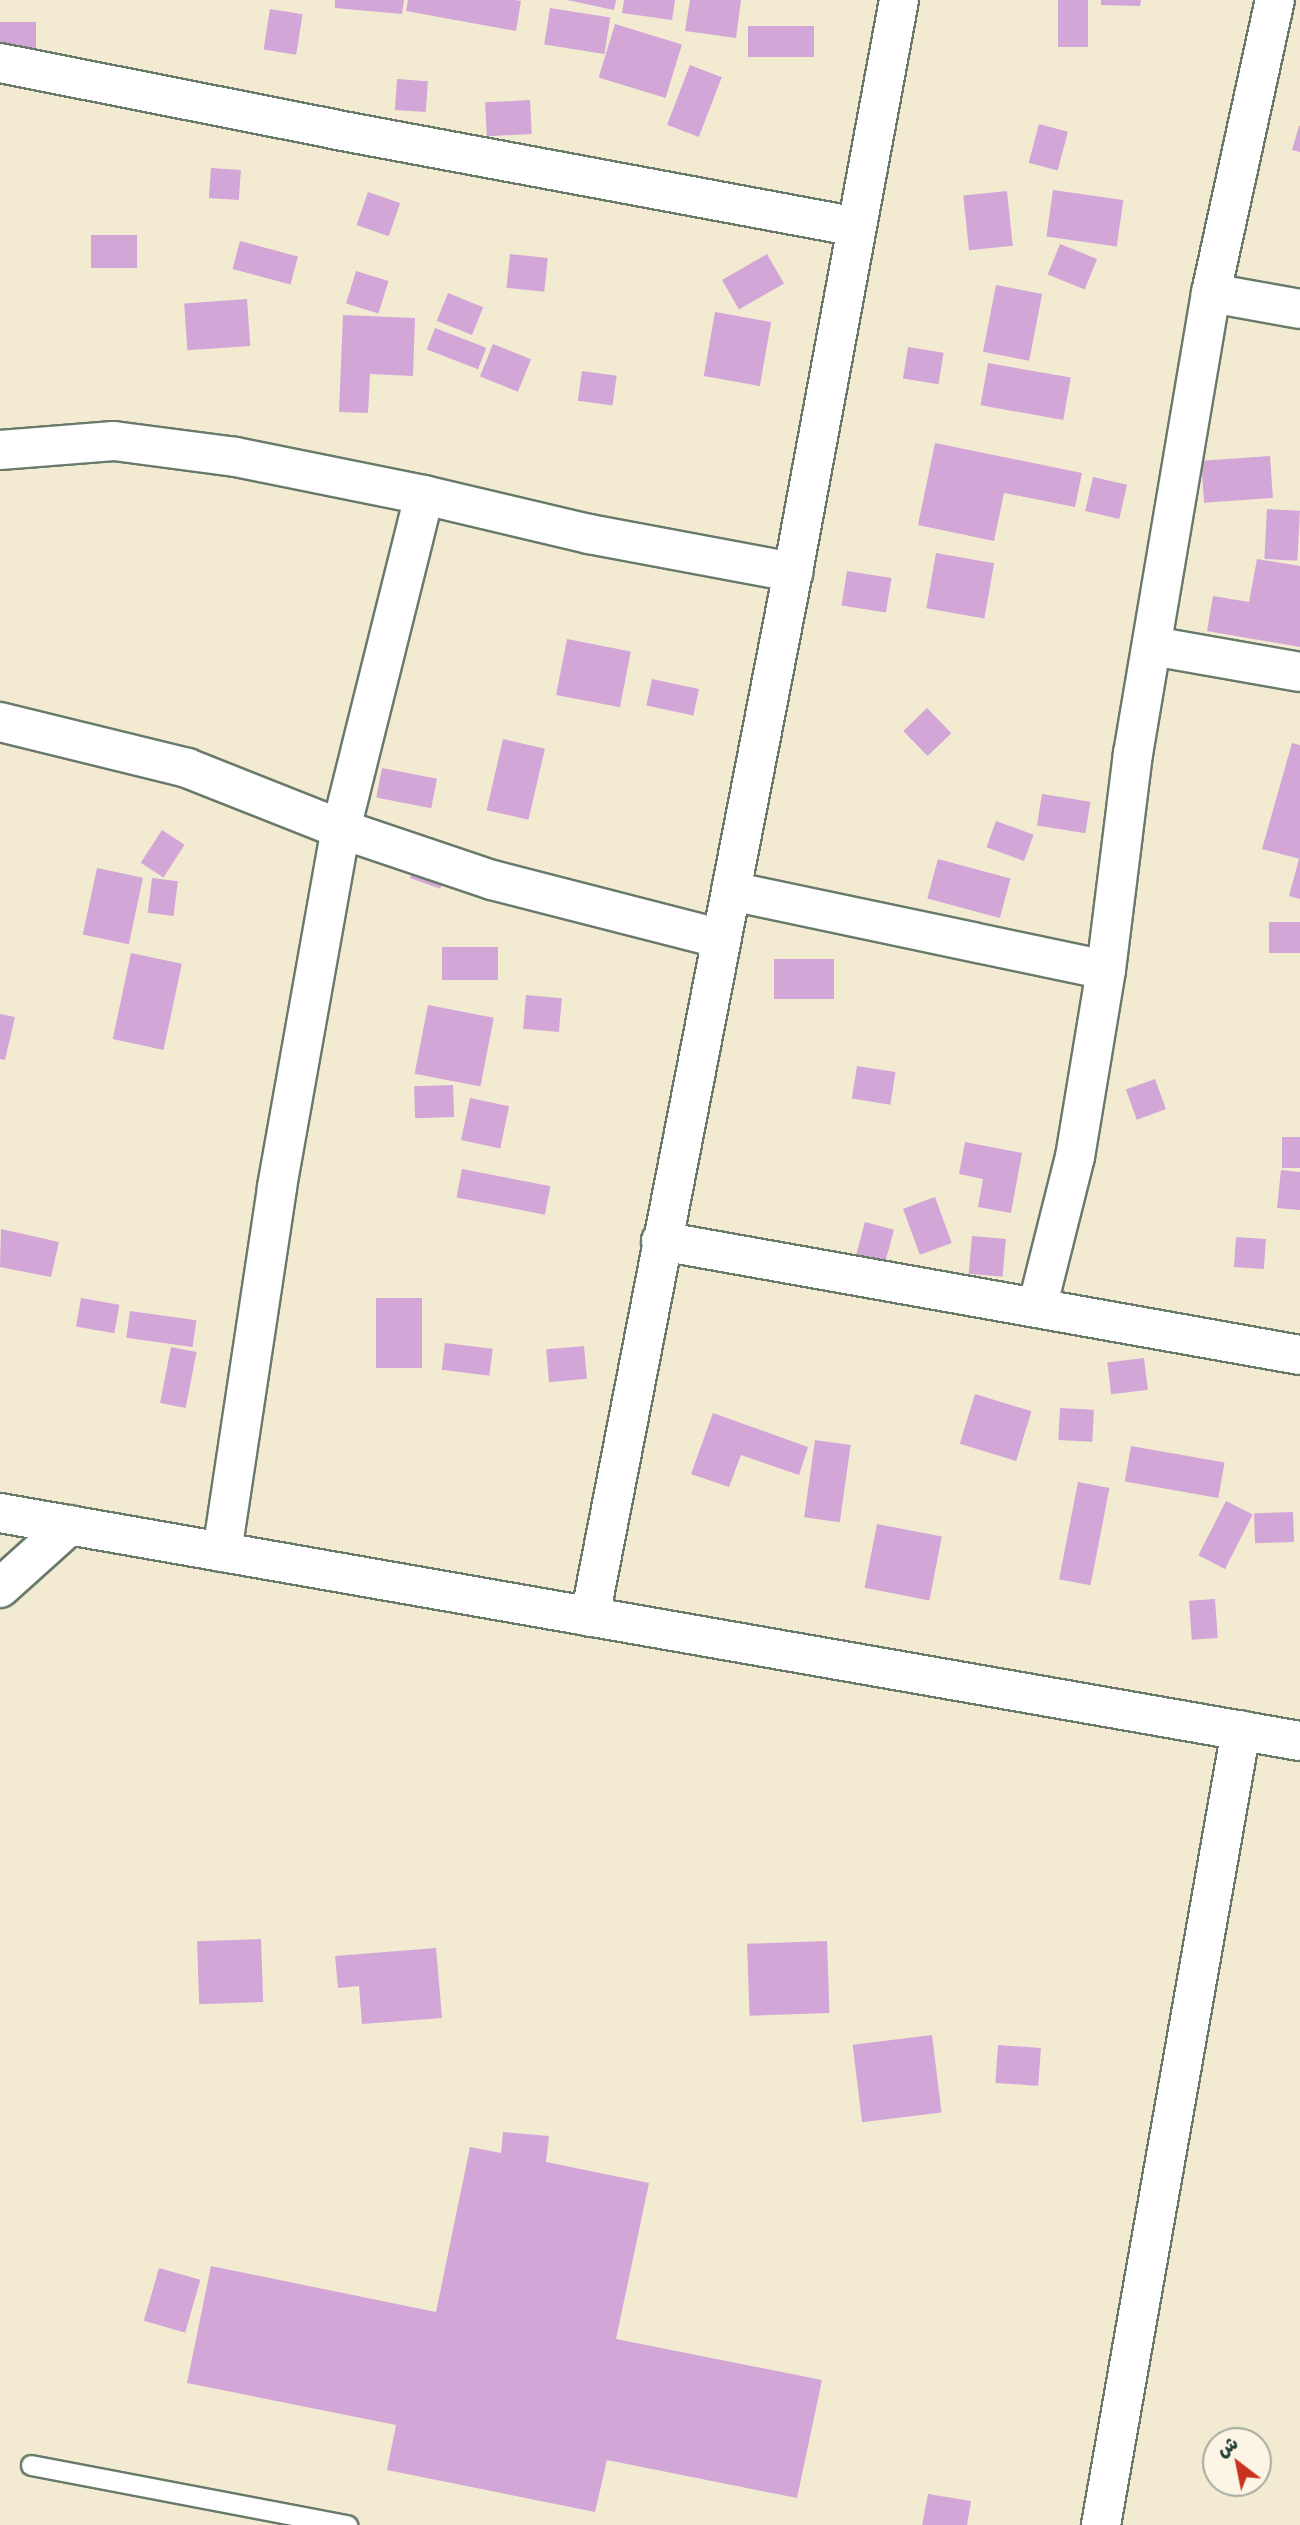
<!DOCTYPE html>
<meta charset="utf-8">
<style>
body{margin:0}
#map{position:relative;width:1300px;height:2525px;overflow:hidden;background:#f2ebd2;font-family:"Patrick Hand","Playpen Sans Arabic",sans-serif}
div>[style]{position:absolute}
.building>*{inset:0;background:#d3a6d8;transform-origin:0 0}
.roads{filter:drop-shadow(2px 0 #697a6b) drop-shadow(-2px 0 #697a6b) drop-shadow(0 2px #697a6b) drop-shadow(0 -2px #697a6b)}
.service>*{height:19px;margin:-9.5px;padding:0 9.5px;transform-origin:9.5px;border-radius:9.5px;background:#fff}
.minor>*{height:38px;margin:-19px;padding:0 19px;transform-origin:19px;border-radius:19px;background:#fff}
.tertiary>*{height:38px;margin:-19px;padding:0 19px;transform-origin:19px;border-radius:19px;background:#fff}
span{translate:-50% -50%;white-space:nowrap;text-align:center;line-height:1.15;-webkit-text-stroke:5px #fcf5e5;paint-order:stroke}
.north{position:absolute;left:1202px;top:2427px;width:70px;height:70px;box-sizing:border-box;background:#fcf5e5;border:2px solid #a4ab9e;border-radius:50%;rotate:328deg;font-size:19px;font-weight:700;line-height:28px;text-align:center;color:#1f3d34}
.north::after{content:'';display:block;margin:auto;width:24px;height:32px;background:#c8321e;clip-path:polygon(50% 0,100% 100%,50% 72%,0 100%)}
</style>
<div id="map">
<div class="building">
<div style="clip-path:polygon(335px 0,404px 0,402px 14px,335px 8px)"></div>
<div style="clip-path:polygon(408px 0,515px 0,521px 1px,516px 31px,406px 11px)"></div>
<div style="clip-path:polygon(567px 0,616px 0,614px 10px)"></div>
<div style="clip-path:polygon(624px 0,675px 0,672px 20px,622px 13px)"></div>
<div style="clip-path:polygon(690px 0,741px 0,736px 38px,685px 31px)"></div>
<div style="left:1058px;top:0;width:30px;height:47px"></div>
<div style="clip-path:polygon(1101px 0,1141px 0,1140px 6px,1101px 5px)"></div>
<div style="left:550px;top:8px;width:61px;height:37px;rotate:9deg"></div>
<div style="left:270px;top:9px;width:33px;height:41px;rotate:9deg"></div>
<div style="left:36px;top:22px;width:33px;height:36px;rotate:90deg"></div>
<div style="left:615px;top:24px;width:70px;height:56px;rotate:17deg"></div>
<div style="left:748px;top:26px;width:66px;height:31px"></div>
<div style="left:690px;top:65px;width:34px;height:64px;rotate:21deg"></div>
<div style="left:397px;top:79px;width:31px;height:31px;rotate:4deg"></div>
<div style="left:530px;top:100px;width:34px;height:45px;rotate:87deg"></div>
<div style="left:1039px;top:124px;width:30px;height:40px;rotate:15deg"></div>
<div style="clip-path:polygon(1299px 126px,1300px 126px,1300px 152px,1292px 150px)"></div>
<div style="left:211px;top:168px;width:30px;height:30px;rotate:4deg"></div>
<div style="left:1053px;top:190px;width:71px;height:47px;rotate:8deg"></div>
<div style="left:1007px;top:191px;width:55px;height:44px;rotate:84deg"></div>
<div style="left:368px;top:192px;width:34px;height:35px;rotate:19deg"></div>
<div style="left:137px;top:235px;width:33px;height:46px;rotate:90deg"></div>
<div style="left:240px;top:241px;width:60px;height:29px;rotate:15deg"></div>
<div style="left:1060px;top:244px;width:40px;height:33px;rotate:22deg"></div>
<div style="left:510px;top:254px;width:38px;height:34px;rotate:6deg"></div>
<div style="left:767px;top:254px;width:34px;height:52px;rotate:60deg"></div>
<div style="left:356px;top:271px;width:34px;height:34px;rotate:17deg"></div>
<div style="left:996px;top:285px;width:47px;height:68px;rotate:11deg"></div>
<div style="left:448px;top:293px;width:38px;height:30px;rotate:22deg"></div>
<div style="left:247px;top:299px;width:47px;height:63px;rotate:86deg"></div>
<div style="left:715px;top:312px;width:57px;height:65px;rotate:10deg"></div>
<div style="clip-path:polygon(343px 315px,415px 318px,413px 376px,370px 374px,368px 413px,339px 412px)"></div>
<div style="left:435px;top:328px;width:55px;height:23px;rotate:21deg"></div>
<div style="left:493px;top:344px;width:41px;height:35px;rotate:22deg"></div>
<div style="left:908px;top:347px;width:36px;height:32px;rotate:9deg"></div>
<div style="left:988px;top:363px;width:84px;height:43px;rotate:10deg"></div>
<div style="left:582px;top:371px;width:35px;height:30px;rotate:8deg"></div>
<div style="clip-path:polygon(935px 443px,1082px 473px,1075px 507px,1004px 493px,994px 541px,918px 525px)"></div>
<div style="left:1270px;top:456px;width:42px;height:69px;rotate:86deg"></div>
<div style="left:1093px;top:477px;width:35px;height:35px;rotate:13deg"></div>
<div style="left:1267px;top:509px;width:33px;height:50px;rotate:3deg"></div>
<div style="left:936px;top:553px;width:59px;height:56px;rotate:10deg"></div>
<div style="clip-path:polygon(1257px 559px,1300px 566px,1300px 647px,1207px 631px,1213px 596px,1249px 602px)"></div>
<div style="left:847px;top:571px;width:45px;height:35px;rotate:9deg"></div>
<div style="left:567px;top:639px;width:65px;height:57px;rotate:11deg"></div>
<div style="left:652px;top:679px;width:48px;height:27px;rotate:12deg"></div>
<div style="left:927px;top:708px;width:35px;height:33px;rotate:46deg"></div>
<div style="left:503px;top:739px;width:43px;height:73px;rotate:13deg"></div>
<div style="clip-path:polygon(1292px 743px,1300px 745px,1300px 859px,1262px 849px)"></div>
<div style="left:382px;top:768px;width:56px;height:30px;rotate:11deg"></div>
<div style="left:1042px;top:794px;width:49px;height:32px;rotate:9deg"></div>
<div style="left:996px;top:821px;width:40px;height:28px;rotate:20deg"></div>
<div style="left:162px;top:830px;width:27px;height:39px;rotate:33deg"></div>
<div style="left:422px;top:845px;width:32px;height:35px;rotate:20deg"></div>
<div style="left:938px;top:859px;width:75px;height:41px;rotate:15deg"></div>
<div style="clip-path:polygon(1299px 859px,1300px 859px,1300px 899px,1289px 896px)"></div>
<div style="left:97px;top:868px;width:47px;height:68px;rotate:12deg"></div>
<div style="left:152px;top:878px;width:26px;height:35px;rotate:7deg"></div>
<div style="left:1269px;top:922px;width:31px;height:31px"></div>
<div style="left:442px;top:947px;width:56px;height:33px"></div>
<div style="left:131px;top:953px;width:52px;height:88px;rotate:12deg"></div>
<div style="left:834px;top:959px;width:40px;height:60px;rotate:90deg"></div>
<div style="left:526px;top:995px;width:36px;height:34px;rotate:5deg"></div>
<div style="left:428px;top:1005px;width:67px;height:70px;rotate:11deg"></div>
<div style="clip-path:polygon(0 1014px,15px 1017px,5px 1060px,0 1059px)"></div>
<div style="left:857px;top:1066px;width:39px;height:33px;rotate:9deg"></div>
<div style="left:1155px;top:1079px;width:32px;height:31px;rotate:70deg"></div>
<div style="left:453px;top:1085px;width:32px;height:39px;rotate:88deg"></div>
<div style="left:470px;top:1098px;width:40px;height:43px;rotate:12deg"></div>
<div style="left:1282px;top:1137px;width:18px;height:31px"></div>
<div style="clip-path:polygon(965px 1142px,1022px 1153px,1011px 1213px,978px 1207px,983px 1179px,959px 1174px)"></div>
<div style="left:462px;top:1169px;width:90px;height:29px;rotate:11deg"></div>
<div style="clip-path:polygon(1281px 1170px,1300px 1172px,1300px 1210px,1277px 1208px)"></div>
<div style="left:935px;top:1197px;width:49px;height:34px;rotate:70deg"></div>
<div style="left:865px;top:1222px;width:30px;height:34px;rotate:15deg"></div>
<div style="clip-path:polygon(1px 1229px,59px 1242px,51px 1277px,0 1267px)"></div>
<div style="left:972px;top:1236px;width:34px;height:38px;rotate:5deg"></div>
<div style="left:1236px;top:1237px;width:30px;height:30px;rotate:4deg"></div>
<div style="left:81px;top:1298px;width:39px;height:29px;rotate:10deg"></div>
<div style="left:376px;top:1298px;width:46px;height:70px"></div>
<div style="left:130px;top:1311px;width:67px;height:27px;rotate:8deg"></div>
<div style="left:445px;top:1343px;width:48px;height:27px;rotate:7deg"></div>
<div style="left:584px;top:1346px;width:33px;height:38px;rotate:85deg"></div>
<div style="left:171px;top:1347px;width:26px;height:57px;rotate:11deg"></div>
<div style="left:1144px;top:1358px;width:32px;height:37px;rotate:83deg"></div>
<div style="left:975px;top:1394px;width:59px;height:52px;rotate:17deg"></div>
<div style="left:1060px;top:1408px;width:34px;height:32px;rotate:3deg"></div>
<div style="clip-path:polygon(713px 1413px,808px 1447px,799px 1475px,741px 1455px,729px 1487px,691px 1474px)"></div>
<div style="left:815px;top:1440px;width:36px;height:78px;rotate:8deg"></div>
<div style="left:1131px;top:1446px;width:95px;height:36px;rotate:10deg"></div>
<div style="left:1078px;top:1482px;width:32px;height:99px;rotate:11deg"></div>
<div style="left:1226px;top:1501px;width:30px;height:61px;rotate:27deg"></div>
<div style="left:1293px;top:1512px;width:30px;height:39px;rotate:88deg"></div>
<div style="left:877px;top:1524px;width:66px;height:65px;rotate:11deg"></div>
<div style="left:1215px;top:1599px;width:39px;height:26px;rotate:86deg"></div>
<div style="left:261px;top:1939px;width:63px;height:64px;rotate:88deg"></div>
<div style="left:827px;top:1941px;width:72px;height:80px;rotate:88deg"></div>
<div style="clip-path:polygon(436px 1948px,442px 2018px,362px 2024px,359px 1986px,338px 1988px,335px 1956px)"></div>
<div style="left:932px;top:2035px;width:78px;height:80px;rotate:83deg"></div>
<div style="left:998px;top:2045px;width:43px;height:38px;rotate:4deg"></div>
<div style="clip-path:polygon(503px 2132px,549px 2136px,546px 2162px,649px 2183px,616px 2339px,822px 2380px,797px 2498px,607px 2460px,595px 2512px,387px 2470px,396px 2425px,187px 2383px,211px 2266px,436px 2312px,470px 2147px,501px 2153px)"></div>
<div style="left:159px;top:2268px;width:43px;height:55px;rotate:16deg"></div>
<div style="clip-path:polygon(928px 2494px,971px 2501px,967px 2525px,922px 2525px)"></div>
</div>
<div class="roads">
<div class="service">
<div style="left:31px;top:2465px;width:322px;rotate:10.8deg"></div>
</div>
<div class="minor">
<div style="left:0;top:63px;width:338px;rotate:11.2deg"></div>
<div style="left:332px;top:129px;width:534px;rotate:10.57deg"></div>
<div style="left:1211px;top:293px;width:90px;rotate:10.2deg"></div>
<div style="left:0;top:450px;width:114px;rotate:-4.5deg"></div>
<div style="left:114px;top:441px;width:122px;rotate:7.5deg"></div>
<div style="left:235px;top:457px;width:193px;rotate:11.4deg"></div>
<div style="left:424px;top:495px;width:170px;rotate:13.3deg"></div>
<div style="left:589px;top:534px;width:208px;rotate:10.6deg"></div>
<div style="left:1153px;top:646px;width:149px;rotate:10deg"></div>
<div style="left:0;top:722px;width:193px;rotate:13.8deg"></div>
<div style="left:187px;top:768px;width:166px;rotate:21.6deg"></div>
<div style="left:341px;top:829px;width:159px;rotate:18.7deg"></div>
<div style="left:492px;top:880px;width:236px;rotate:14.4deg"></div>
<div style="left:731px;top:891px;width:383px;rotate:11.9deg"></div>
<div style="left:661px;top:1241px;width:649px;rotate:10.12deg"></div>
<div style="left:1037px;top:1308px;width:156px;rotate:-75.9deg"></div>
<div style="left:1075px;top:1157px;width:190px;rotate:-80.6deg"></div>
<div style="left:1106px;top:970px;width:218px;rotate:-82.9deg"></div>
<div style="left:1133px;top:754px;width:468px;rotate:-80.4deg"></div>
<div style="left:1211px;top:293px;width:300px;rotate:-77.7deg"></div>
<div style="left:222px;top:1552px;width:369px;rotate:-81.4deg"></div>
<div style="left:277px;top:1187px;width:364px;rotate:-79.9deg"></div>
<div style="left:341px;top:829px;width:344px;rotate:-76deg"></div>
<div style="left:0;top:1588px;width:94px;rotate:-42deg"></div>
<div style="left:590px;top:1617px;width:1065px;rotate:-79.01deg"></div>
<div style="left:793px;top:572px;width:582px;rotate:-79.5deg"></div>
<div style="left:1101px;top:2525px;width:807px;rotate:-80.01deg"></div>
</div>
<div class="tertiary">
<div style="left:0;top:1513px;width:1320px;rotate:9.95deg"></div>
</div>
</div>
<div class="north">ش</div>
</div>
